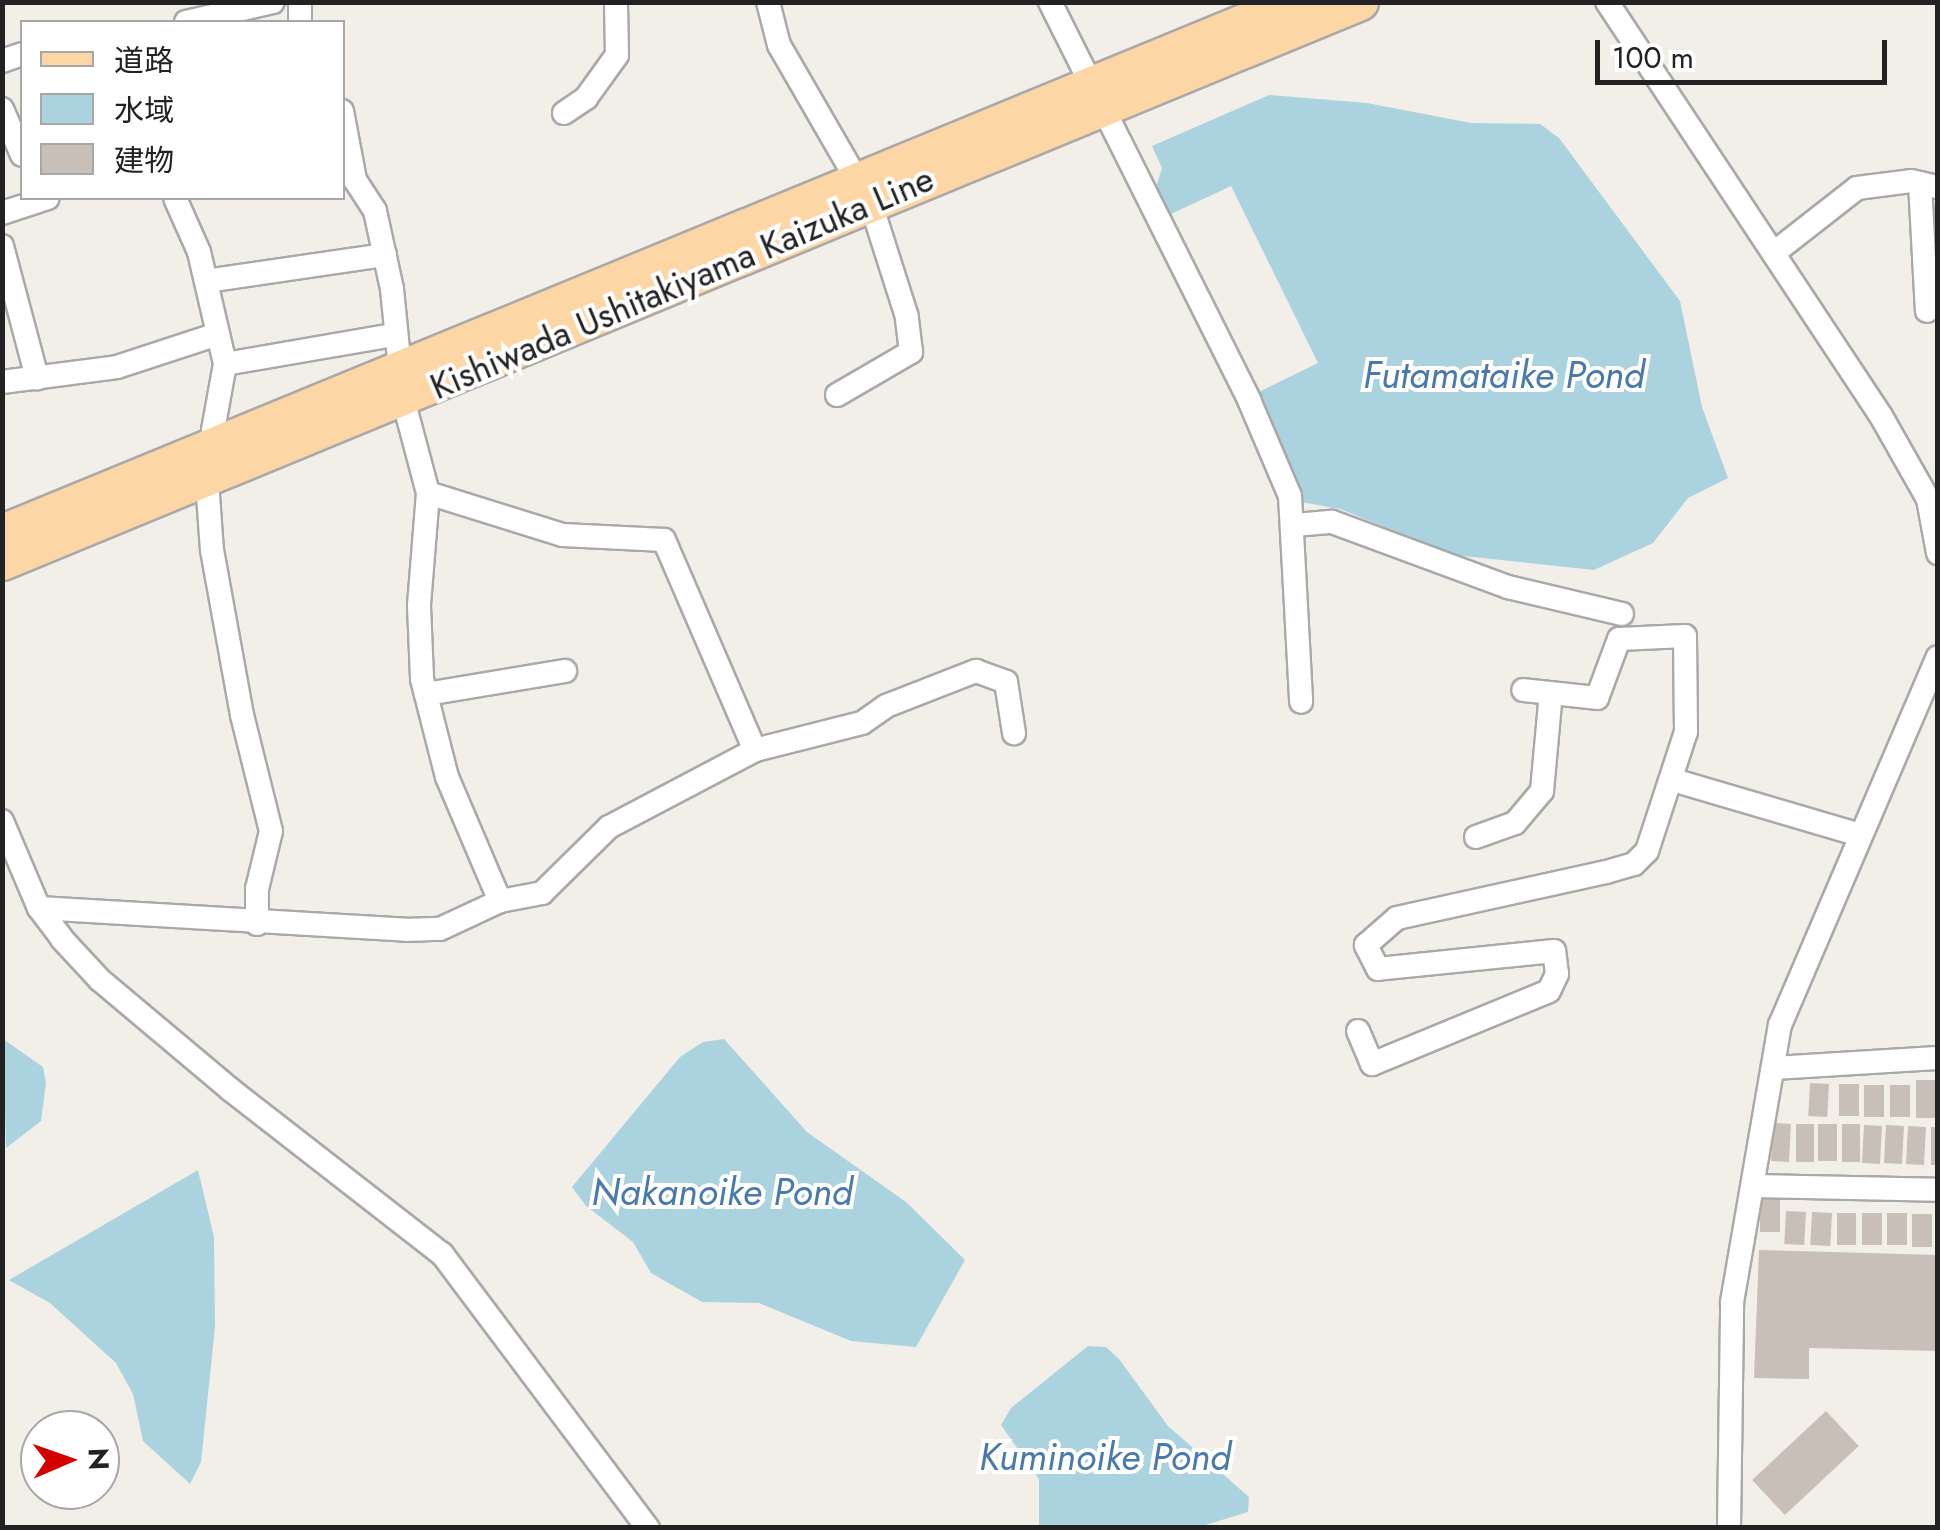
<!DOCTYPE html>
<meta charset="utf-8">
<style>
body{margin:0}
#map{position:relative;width:1940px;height:1530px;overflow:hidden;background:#f2efe9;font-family:Jost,"Noto Sans JP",sans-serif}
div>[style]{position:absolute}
.water>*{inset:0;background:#aad3df}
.building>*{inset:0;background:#c7bfb8;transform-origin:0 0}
.roads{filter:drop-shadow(2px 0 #a9a9a9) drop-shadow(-2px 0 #a9a9a9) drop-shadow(0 2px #a9a9a9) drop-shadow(0 -2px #a9a9a9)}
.street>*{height:22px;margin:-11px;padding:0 11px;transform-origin:11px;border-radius:11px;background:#fff}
.primary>*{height:35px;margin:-17.5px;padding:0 17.5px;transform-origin:17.5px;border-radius:17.5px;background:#fcd6a4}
span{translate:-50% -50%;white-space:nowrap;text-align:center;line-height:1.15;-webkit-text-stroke:8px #fff;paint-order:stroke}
.street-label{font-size:35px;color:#222}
.water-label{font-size:38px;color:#4a7aab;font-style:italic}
.frame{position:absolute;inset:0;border:5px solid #222;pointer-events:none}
.legend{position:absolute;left:20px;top:20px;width:325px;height:180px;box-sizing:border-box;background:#fff;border:2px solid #a7a7a7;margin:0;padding:12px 18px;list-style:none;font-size:30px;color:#222}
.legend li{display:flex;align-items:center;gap:20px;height:50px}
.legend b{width:50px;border:2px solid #a7a7a7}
.north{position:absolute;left:20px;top:1410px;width:100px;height:100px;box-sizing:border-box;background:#fff;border:2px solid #a7a7a7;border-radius:50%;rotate:88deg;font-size:28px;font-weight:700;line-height:40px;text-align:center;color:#222}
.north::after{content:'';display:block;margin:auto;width:35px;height:45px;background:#d40000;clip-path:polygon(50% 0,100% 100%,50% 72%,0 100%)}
.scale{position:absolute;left:1595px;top:40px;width:292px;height:45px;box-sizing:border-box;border:5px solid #222;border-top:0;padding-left:12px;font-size:30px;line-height:35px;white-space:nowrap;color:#222;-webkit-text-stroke:8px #fff;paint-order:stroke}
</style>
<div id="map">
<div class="water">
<div style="clip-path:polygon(1269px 95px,1367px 103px,1471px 123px,1540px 124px,1559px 138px,1680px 301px,1702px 407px,1728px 478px,1688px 498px,1653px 543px,1594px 570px,1455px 555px,1340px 509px,1301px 502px,1257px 393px,1318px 363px,1231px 186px,1169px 215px,1156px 187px,1162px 168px,1152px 146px)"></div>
<div style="clip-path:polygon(3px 1039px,43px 1067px,46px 1083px,41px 1121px,6px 1148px)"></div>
<div style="clip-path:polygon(724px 1039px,807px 1132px,906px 1202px,965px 1260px,916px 1347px,851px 1341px,759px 1303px,702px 1302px,651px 1273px,633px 1242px,586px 1206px,572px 1187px,680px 1057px,703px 1042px)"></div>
<div style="clip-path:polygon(198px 1170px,214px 1237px,215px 1327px,201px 1462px,190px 1484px,143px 1441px,133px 1394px,116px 1363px,50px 1303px,9px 1280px)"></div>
<div style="clip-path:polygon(1088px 1346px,1106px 1347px,1119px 1359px,1168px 1426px,1249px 1497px,1248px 1512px,1199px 1527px,1039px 1527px,1039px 1479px,1001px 1425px,1011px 1408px)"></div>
</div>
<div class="building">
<div style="left:1916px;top:1080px;width:19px;height:38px"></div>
<div style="left:1810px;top:1083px;width:19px;height:33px;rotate:3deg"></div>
<div style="left:1839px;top:1084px;width:20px;height:32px"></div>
<div style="left:1864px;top:1085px;width:20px;height:32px"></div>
<div style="left:1890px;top:1085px;width:20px;height:32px"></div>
<div style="left:1773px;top:1123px;width:18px;height:38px;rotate:3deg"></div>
<div style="left:1796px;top:1124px;width:18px;height:38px"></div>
<div style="left:1818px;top:1124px;width:19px;height:37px"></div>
<div style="left:1842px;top:1124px;width:18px;height:38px"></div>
<div style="left:1864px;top:1125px;width:18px;height:38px;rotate:3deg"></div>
<div style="left:1886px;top:1125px;width:18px;height:38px;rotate:3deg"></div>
<div style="left:1908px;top:1126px;width:18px;height:38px;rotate:3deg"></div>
<div style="left:1931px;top:1127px;width:7px;height:38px"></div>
<div style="left:1760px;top:1199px;width:20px;height:33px"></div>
<div style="left:1786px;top:1211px;width:20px;height:33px;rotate:3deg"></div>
<div style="left:1812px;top:1212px;width:20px;height:33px;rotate:3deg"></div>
<div style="left:1837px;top:1213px;width:19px;height:32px"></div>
<div style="left:1862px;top:1213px;width:20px;height:32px"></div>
<div style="left:1887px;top:1213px;width:20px;height:32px"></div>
<div style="left:1912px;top:1214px;width:20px;height:33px"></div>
<div style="clip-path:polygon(1759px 1250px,1938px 1255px,1938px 1351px,1809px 1348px,1809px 1379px,1754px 1378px)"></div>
<div style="left:1826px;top:1411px;width:48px;height:101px;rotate:47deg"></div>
</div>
<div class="roads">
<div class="street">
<div style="left:300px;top:2px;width:20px;rotate:90deg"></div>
<div style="left:768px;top:2px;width:44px;rotate:75.7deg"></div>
<div style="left:779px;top:45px;width:158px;rotate:60deg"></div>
<div style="left:1050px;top:2px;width:445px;rotate:63.4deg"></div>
<div style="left:1249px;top:400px;width:104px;rotate:66.9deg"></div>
<div style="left:1290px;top:496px;width:206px;rotate:86.9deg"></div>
<div style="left:1607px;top:2px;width:496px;rotate:56.5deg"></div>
<div style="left:1881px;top:416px;width:95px;rotate:60.5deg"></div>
<div style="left:1928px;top:499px;width:55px;rotate:79.5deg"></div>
<div style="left:186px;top:22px;width:89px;rotate:-12.9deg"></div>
<div style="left:2px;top:61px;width:21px;rotate:-19deg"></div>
<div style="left:2px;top:109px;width:50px;rotate:66.5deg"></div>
<div style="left:342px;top:111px;width:70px;rotate:79.3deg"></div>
<div style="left:355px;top:180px;width:37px;rotate:57deg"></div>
<div style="left:375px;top:211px;width:80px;rotate:77.7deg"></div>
<div style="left:392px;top:289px;width:111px;rotate:84.3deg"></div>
<div style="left:403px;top:399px;width:97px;rotate:75.1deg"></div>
<div style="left:428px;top:493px;width:113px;rotate:94.6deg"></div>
<div style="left:419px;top:606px;width:73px;rotate:87.6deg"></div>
<div style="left:422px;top:679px;width:101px;rotate:75.7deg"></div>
<div style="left:447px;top:777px;width:135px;rotate:66.9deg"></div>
<div style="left:500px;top:901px;width:43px;rotate:-10.8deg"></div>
<div style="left:542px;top:893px;width:94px;rotate:-44.6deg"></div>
<div style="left:609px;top:827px;width:165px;rotate:-27.8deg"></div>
<div style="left:755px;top:750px;width:110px;rotate:-14.2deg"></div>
<div style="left:862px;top:723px;width:29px;rotate:-35deg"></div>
<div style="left:886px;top:706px;width:97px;rotate:-21.3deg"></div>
<div style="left:976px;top:671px;width:32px;rotate:20deg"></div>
<div style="left:1006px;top:682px;width:52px;rotate:81.1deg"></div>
<div style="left:564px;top:113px;width:27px;rotate:-34deg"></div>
<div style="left:586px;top:98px;width:53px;rotate:-54.2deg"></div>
<div style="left:617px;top:55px;width:53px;rotate:-91.1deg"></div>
<div style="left:1920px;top:183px;width:128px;rotate:86.9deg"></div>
<div style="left:175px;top:198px;width:59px;rotate:66deg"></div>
<div style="left:199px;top:252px;width:115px;rotate:76.9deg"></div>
<div style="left:225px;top:364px;width:67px;rotate:100.3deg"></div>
<div style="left:213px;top:430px;width:17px;rotate:77deg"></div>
<div style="left:2px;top:213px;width:48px;rotate:-18.1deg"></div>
<div style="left:2px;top:246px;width:137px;rotate:75.1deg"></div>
<div style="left:1775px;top:252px;width:104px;rotate:-38deg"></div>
<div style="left:1857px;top:188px;width:54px;rotate:-7.4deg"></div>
<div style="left:1911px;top:181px;width:28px;rotate:13deg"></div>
<div style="left:206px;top:281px;width:181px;rotate:-8.3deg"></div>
<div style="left:225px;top:364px;width:170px;rotate:-9.8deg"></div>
<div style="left:2px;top:382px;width:116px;rotate:-7.4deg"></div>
<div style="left:117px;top:367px;width:106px;rotate:-18.1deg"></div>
<div style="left:837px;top:395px;width:86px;rotate:-30.2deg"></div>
<div style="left:911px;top:352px;width:35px;rotate:-97deg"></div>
<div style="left:907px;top:317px;width:119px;rotate:-107.7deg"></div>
<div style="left:207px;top:481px;width:69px;rotate:85.9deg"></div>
<div style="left:212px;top:550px;width:168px;rotate:79.7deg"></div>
<div style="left:242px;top:715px;width:120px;rotate:76deg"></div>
<div style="left:271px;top:831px;width:60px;rotate:103.6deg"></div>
<div style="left:257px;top:889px;width:35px;rotate:90deg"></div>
<div style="left:428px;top:493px;width:141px;rotate:17.3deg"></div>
<div style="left:563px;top:535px;width:101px;rotate:2.8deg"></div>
<div style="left:664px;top:540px;width:229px;rotate:66.6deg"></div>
<div style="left:1295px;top:525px;width:37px;rotate:-5deg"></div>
<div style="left:1332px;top:522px;width:188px;rotate:20.3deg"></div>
<div style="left:1508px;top:587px;width:117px;rotate:13.3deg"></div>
<div style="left:426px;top:694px;width:141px;rotate:-9.4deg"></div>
<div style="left:1673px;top:780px;width:195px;rotate:16.4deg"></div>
<div style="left:2px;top:821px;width:95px;rotate:67deg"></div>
<div style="left:39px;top:908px;width:39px;rotate:53deg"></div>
<div style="left:62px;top:939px;width:56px;rotate:47.2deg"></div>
<div style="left:100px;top:980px;width:171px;rotate:40deg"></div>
<div style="left:231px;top:1090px;width:267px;rotate:37.9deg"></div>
<div style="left:442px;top:1254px;width:343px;rotate:53.1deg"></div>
<div style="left:1476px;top:837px;width:41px;rotate:-19.7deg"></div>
<div style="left:1515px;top:823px;width:42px;rotate:-49.8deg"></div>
<div style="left:1542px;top:791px;width:98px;rotate:-84.8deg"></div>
<div style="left:39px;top:908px;width:368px;rotate:3.4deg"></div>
<div style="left:406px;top:930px;width:34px;rotate:-2deg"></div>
<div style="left:440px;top:929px;width:66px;rotate:-25deg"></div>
<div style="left:1358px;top:1031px;width:36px;rotate:67deg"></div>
<div style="left:1372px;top:1064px;width:191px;rotate:-22.4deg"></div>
<div style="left:1549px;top:991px;width:19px;rotate:-65deg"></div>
<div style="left:1557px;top:974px;width:23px;rotate:-97deg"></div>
<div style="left:1554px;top:951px;width:177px;rotate:174.2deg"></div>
<div style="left:1378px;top:969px;width:27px;rotate:-117deg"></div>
<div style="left:1366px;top:945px;width:41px;rotate:-41.1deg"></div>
<div style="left:1397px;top:918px;width:214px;rotate:-12.4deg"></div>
<div style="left:1606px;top:872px;width:29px;rotate:-16deg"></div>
<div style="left:1634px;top:864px;width:18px;rotate:-45deg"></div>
<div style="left:1647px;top:851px;width:125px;rotate:-71.9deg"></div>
<div style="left:1686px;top:732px;width:96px;rotate:-90.6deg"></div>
<div style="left:1685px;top:636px;width:66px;rotate:177.4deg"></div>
<div style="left:1619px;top:639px;width:63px;rotate:110.4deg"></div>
<div style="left:1597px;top:698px;width:74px;rotate:-173.8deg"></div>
<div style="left:1773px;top:1068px;width:165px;rotate:-3.5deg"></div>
<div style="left:1753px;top:1186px;width:185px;rotate:1.2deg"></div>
<div style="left:1729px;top:1528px;width:226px;rotate:-89.2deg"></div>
<div style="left:1732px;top:1302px;width:281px;rotate:-80.2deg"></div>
<div style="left:1780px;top:1025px;width:400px;rotate:-66.8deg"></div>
</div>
<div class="primary">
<div style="left:2px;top:532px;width:1394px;rotate:-22.35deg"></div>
<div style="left:2px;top:562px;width:1469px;rotate:-22.41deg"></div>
</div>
</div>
<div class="street-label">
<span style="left:682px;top:283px;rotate:-23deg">Kishiwada Ushitakiyama Kaizuka Line</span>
</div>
<div class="water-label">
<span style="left:1504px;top:375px">Futamataike Pond</span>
<span style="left:722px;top:1192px">Nakanoike Pond</span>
<span style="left:1105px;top:1457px">Kuminoike Pond</span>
</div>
<div class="frame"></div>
<ul class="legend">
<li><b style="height:12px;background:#fcd6a4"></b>道路</li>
<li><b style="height:28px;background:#aad3df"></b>水域</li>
<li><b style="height:28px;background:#c7bfb8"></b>建物</li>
</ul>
<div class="north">N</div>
<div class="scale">100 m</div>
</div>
